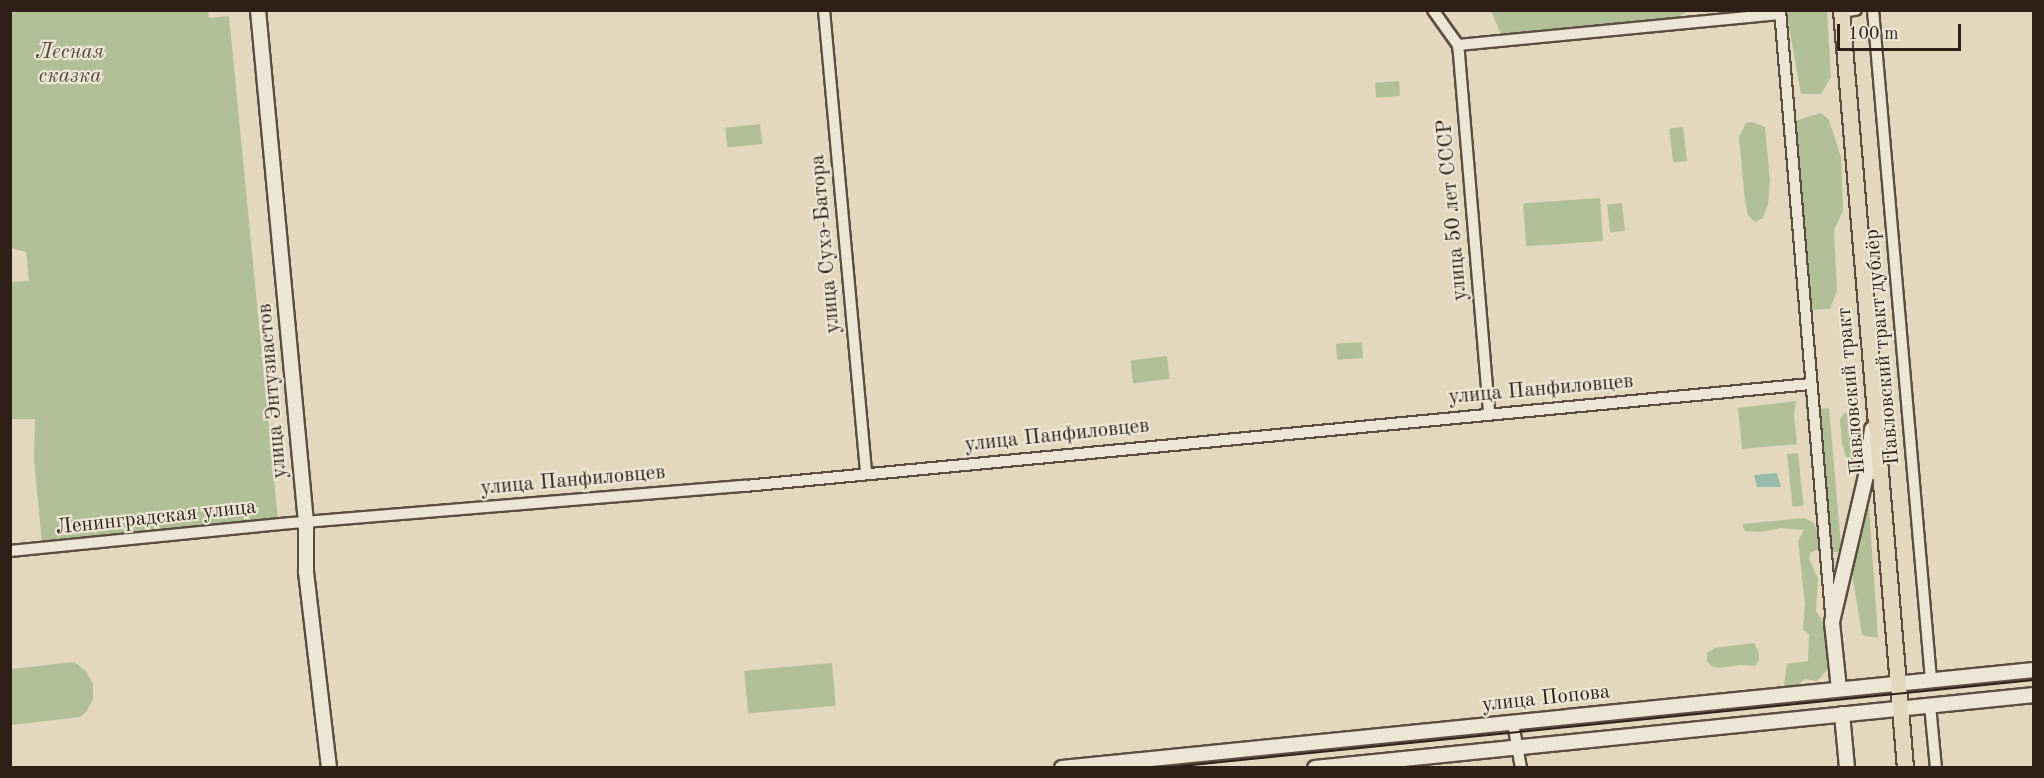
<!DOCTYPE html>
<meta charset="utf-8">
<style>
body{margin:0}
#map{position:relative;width:2044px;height:778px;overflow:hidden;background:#e3d8be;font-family:"Old Standard TT",serif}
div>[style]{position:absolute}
.green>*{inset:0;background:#b0bf95;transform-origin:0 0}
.water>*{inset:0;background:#96bbab}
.roads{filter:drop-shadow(2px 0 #5b4e41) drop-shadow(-2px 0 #5b4e41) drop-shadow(0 2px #5b4e41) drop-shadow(0 -2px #5b4e41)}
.street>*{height:10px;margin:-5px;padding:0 5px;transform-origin:5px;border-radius:5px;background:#ede6d5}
.secondary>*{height:14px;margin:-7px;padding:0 7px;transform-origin:7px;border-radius:7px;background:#ede6d5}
.primary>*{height:15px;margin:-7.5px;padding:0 7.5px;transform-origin:7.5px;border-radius:7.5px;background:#e3d8be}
.tram>*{height:1.5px;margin:-0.75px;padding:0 0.75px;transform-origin:0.75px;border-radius:0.75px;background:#2e2017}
span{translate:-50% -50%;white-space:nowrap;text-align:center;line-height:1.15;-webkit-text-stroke:4.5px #ede6d5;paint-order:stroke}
.park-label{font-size:21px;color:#4e4836;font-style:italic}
.street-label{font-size:21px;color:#2e2017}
.frame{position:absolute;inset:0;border:12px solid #2e2017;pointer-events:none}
.scale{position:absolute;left:1837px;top:24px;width:124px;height:27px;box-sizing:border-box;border:3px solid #2e2017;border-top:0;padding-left:8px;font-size:18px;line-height:21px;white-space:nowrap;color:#2e2017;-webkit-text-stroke:4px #ede6d5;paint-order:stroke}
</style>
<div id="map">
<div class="green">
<div style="clip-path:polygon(36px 10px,208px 10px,209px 18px,229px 16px,278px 520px,42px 543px,34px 460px,35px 419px,11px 419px,11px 282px,29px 281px,26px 252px,11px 248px,10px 13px)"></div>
<div style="clip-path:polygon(1491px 11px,1491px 10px,1688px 11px,1677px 18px,1501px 34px)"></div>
<div style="clip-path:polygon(1786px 11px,1827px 11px,1831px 77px,1821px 94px,1801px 94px)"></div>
<div style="left:1399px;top:81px;width:15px;height:24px;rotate:86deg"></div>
<div style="clip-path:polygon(1821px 113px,1829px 120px,1841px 157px,1843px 211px,1834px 230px,1837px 291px,1830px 309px,1811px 310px,1795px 121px)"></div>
<div style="clip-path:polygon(1752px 122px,1765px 127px,1770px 180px,1768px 204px,1763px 218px,1755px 222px,1748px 215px,1745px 201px,1739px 137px,1746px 123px)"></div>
<div style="left:760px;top:124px;width:20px;height:35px;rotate:84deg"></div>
<div style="left:1683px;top:127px;width:34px;height:14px;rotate:83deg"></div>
<div style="left:1600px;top:198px;width:43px;height:77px;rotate:86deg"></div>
<div style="left:1622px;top:203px;width:28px;height:15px;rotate:84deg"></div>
<div style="left:1362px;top:342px;width:16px;height:26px;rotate:86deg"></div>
<div style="left:1167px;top:356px;width:23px;height:37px;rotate:83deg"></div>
<div style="clip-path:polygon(1796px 401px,1794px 415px,1797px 444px,1742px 449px,1738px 408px)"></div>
<div style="left:1829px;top:408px;width:144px;height:11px;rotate:85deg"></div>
<div style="clip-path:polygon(1844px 413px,1852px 413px,1858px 424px,1863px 455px,1861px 471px,1858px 473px,1850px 470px,1842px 443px,1840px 419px)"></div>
<div style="left:1798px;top:453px;width:53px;height:11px;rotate:84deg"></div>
<div style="clip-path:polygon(1863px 506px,1869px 508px,1878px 638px,1862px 635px,1852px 573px)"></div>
<div style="clip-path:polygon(1803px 518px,1813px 522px,1822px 539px,1819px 549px,1810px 553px,1809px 559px,1818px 578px,1816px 611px,1827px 628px,1827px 670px,1817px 681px,1805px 679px,1795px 687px,1786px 688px,1784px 685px,1787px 664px,1808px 661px,1809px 634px,1803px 630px,1805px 604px,1798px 541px,1804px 530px,1781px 528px,1760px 532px,1745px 531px,1743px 527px,1743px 524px)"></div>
<div style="clip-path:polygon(1754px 643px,1759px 653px,1759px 661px,1755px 666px,1740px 665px,1719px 668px,1711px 666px,1707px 661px,1707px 653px,1715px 648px)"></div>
<div style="clip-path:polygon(74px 662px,86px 671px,93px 684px,93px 699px,86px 712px,80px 717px,11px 725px,11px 669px)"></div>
<div style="left:832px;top:663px;width:43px;height:88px;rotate:85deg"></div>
</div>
<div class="water">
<div style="clip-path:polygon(1777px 473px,1781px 487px,1757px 487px,1754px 475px)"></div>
</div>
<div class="roads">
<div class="street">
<div style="left:824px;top:10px;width:466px;rotate:84.8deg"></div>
<div style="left:1433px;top:10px;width:43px;rotate:54.5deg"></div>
<div style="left:1458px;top:45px;width:9px;rotate:84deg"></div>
<div style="left:1459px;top:54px;width:361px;rotate:85.2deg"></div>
<div style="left:1780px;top:10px;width:606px;rotate:85.17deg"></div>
<div style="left:1873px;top:10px;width:673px;rotate:85.05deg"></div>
<div style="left:1841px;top:12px;width:15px;rotate:-8deg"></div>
<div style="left:1458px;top:45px;width:323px;rotate:-5.5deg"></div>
<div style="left:10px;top:551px;width:282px;rotate:-5.7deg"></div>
<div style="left:291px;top:523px;width:456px;rotate:-4.7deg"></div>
<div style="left:745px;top:486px;width:1070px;rotate:-5.47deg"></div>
<div style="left:1930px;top:705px;width:63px;rotate:84.6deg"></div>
<div style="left:1513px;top:723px;width:46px;rotate:79.9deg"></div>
</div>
<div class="secondary">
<div style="left:258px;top:10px;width:515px;rotate:84.65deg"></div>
<div style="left:306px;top:523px;width:49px;rotate:90deg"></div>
<div style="left:306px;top:572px;width:197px;rotate:83.3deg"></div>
<div style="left:1839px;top:689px;width:67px;rotate:-96deg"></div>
<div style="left:1832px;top:622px;width:150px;rotate:-76.9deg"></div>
<div style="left:1866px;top:476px;width:47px;rotate:-82.7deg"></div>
<div style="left:1842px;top:714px;width:54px;rotate:84.7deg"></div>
<div style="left:1062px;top:768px;width:977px;rotate:-5.76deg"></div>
<div style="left:1315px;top:768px;width:723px;rotate:-5.8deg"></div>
</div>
<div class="primary">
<div style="left:1841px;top:10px;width:761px;rotate:85.17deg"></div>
</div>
</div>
<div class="tram">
<div style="left:1162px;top:768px;width:876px;rotate:-5.76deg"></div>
</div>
<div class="park-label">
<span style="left:70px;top:65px">Лесная<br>сказка</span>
</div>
<div class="street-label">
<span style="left:1453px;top:210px;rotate:-95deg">улица 50 лет СССР</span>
<span style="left:826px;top:244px;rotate:-95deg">улица Сухэ-Батора</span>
<span style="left:1883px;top:347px;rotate:-95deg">Павловский тракт дублёр</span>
<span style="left:1541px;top:390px;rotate:-5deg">улица Панфиловцев</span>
<span style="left:273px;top:391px;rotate:-95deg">улица Энтузиастов</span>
<span style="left:1852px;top:391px;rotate:-95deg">Павловский тракт</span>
<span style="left:1057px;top:436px;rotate:-6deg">улица Панфиловцев</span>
<span style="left:573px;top:481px;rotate:-5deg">улица Панфиловцев</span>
<span style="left:156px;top:518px;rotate:-6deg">Ленинградская улица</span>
<span style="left:1546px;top:699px;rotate:-6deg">улица Попова</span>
</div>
<div class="frame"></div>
<div class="scale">100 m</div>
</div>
